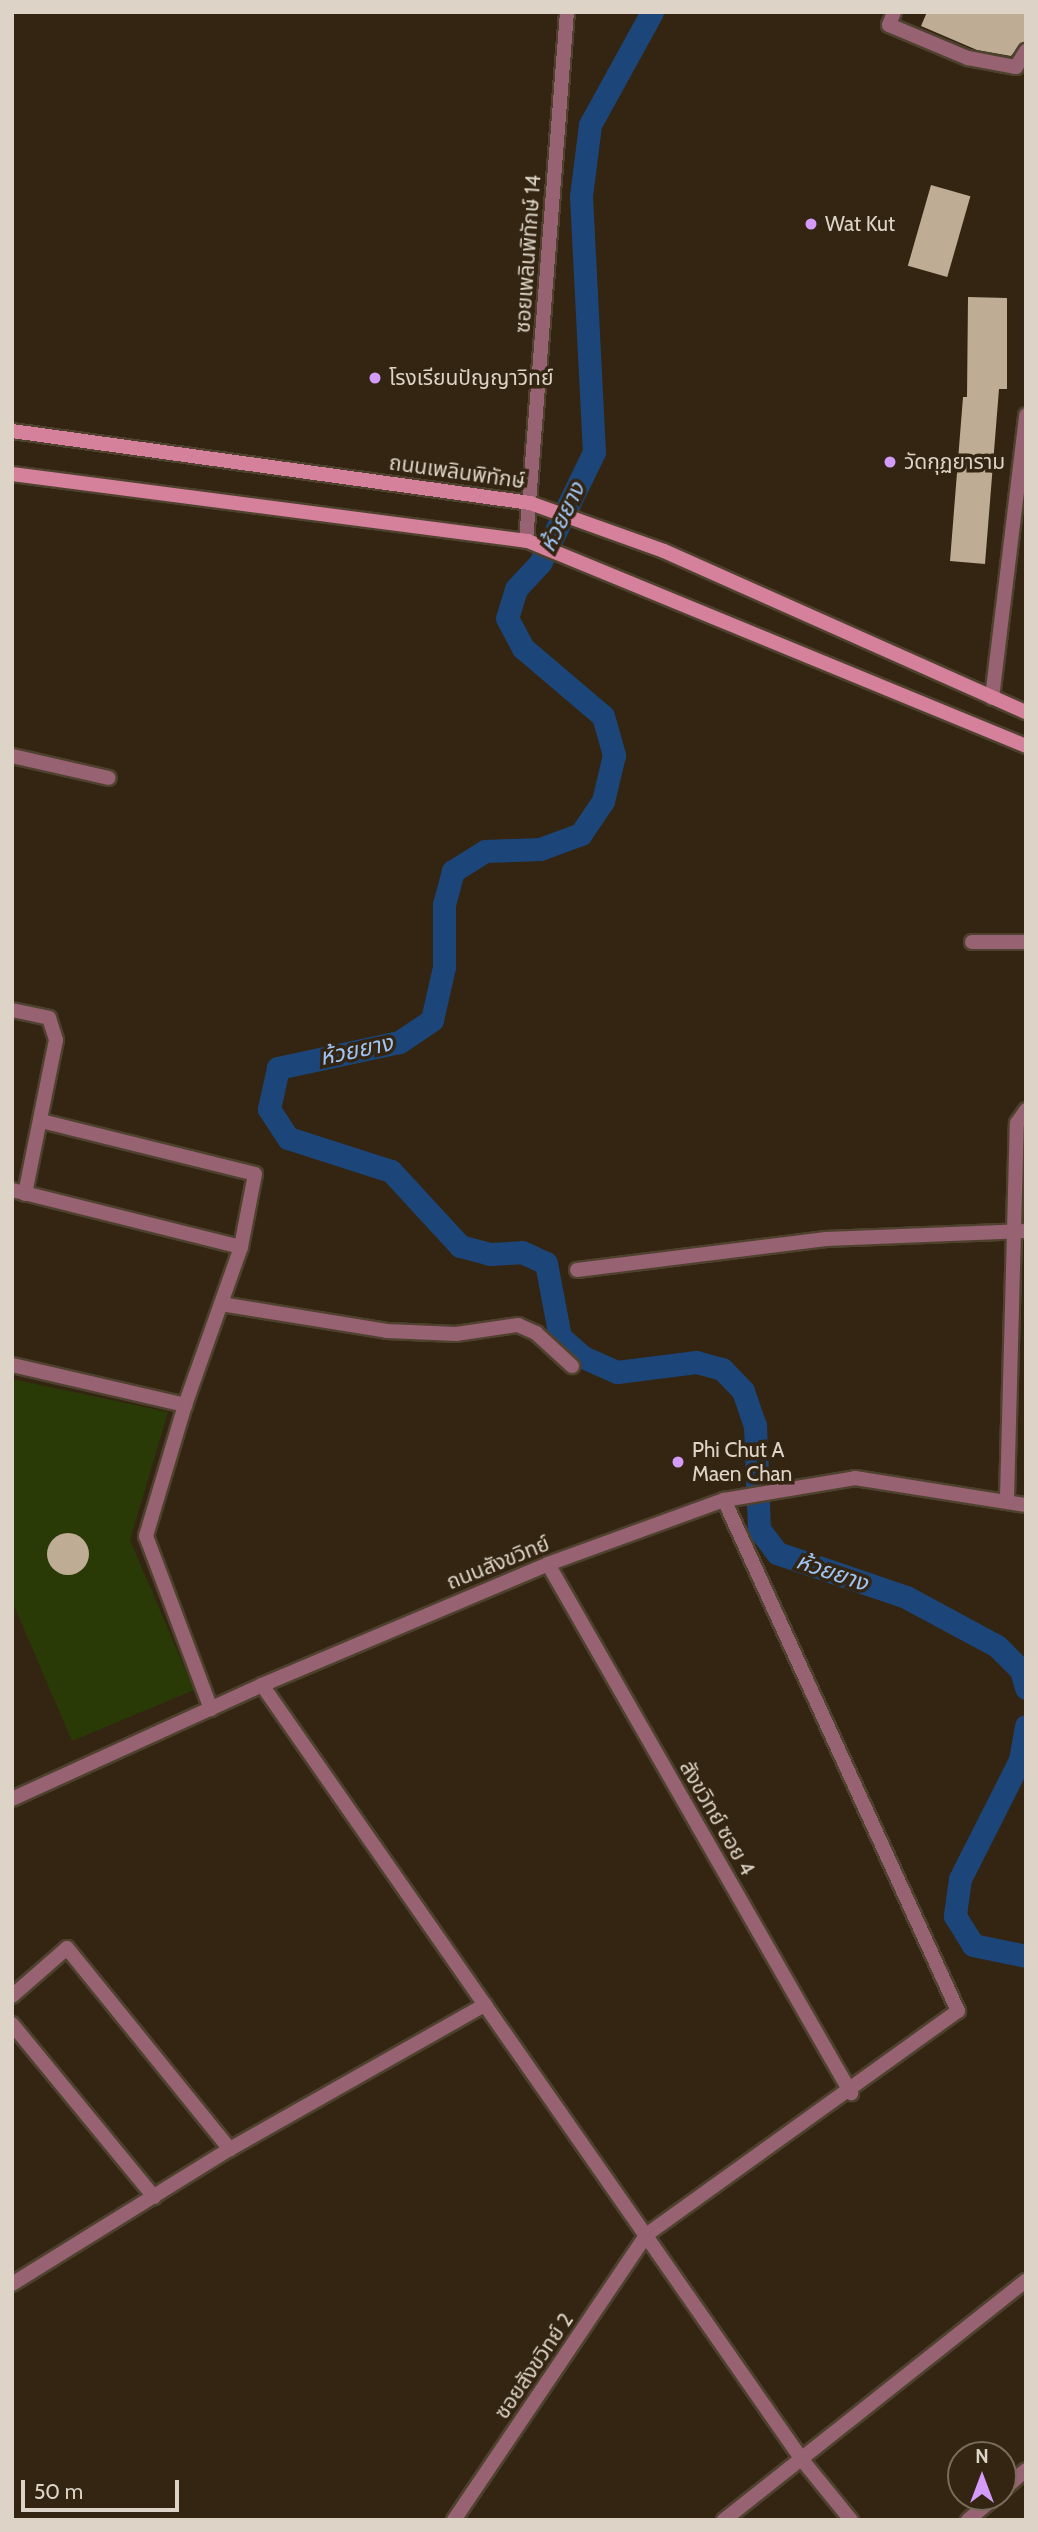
<!DOCTYPE html>
<meta charset="utf-8">
<style>
body{margin:0}
#map{position:relative;width:1038px;height:2532px;overflow:hidden;background:#332511;font-family:Cabin,"Noto Sans Thai",sans-serif}
div>[style]{position:absolute}
.green>*{inset:0;background:#2a3a06}
.canal>*{height:23px;margin:-11.5px;padding:0 11.5px;transform-origin:11.5px;border-radius:11.5px;background:#1c4679}
.building>*{inset:0;background:#beac94;transform-origin:0 0}
.round{border-radius:50%}
.roads{filter:drop-shadow(2px 0 #4e412e) drop-shadow(-2px 0 #4e412e) drop-shadow(0 2px #4e412e) drop-shadow(0 -2px #4e412e)}
.minor>*{height:14px;margin:-7px;padding:0 7px;transform-origin:7px;border-radius:7px;background:#976272}
.tertiary>*{height:14px;margin:-7px;padding:0 7px;transform-origin:7px;border-radius:7px;background:#976272}
.secondary>*{height:14px;margin:-7px;padding:0 7px;transform-origin:7px;border-radius:7px;background:#d5819c}
.dots>*{width:19px;height:19px;translate:-50% -50%;box-sizing:border-box;border:4px solid #332511;border-radius:50%}
span{translate:-50% -50%;white-space:nowrap;text-align:center;line-height:1.15;-webkit-text-stroke:7px #332511;paint-order:stroke}
.poi-label{font-size:21px;color:#ddd4c7}
.left{translate:0 -50%;text-align:left}
.street-label{font-size:21px;color:#ddd4c7}
.water-label{font-size:23px;color:#9fc3f2;font-style:italic}
.frame{position:absolute;inset:0;border:14px solid #ddd4c7;pointer-events:none}
.north{position:absolute;left:947px;top:2441px;width:70px;height:70px;box-sizing:border-box;background:#332511;border:2px solid #776b5a;border-radius:50%;rotate:0deg;font-size:19px;font-weight:700;line-height:28px;text-align:center;color:#ddd4c7}
.north::after{content:'';display:block;margin:auto;width:24px;height:32px;background:#d59bfa;clip-path:polygon(50% 0,100% 100%,50% 72%,0 100%)}
.scale{position:absolute;left:21px;top:2480px;width:158px;height:32px;box-sizing:border-box;border:4px solid #ddd4c7;border-top:0;padding-left:9px;font-size:21px;line-height:24px;white-space:nowrap;color:#ddd4c7;-webkit-text-stroke:5px #332511;paint-order:stroke}
</style>
<div id="map">
<div class="green">
<div style="clip-path:polygon(12px 1379px,168px 1412px,130px 1540px,194px 1690px,72px 1741px,12px 1601px)"></div>
</div>
<div class="canal">
<div style="left:652px;top:12px;width:129px;rotate:118.8deg"></div>
<div style="left:590px;top:125px;width:72px;rotate:97.2deg"></div>
<div style="left:581px;top:196px;width:256px;rotate:87.1deg"></div>
<div style="left:594px;top:452px;width:123px;rotate:115.9deg"></div>
<div style="left:540px;top:563px;width:35px;rotate:133deg"></div>
<div style="left:516px;top:589px;width:30px;rotate:107deg"></div>
<div style="left:507px;top:618px;width:34px;rotate:62deg"></div>
<div style="left:523px;top:648px;width:105px;rotate:40.4deg"></div>
<div style="left:603px;top:716px;width:41px;rotate:74.2deg"></div>
<div style="left:614px;top:755px;width:47px;rotate:103.4deg"></div>
<div style="left:603px;top:801px;width:40px;rotate:124deg"></div>
<div style="left:581px;top:834px;width:44px;rotate:159.9deg"></div>
<div style="left:540px;top:849px;width:55px;rotate:177.9deg"></div>
<div style="left:485px;top:851px;width:38px;rotate:148deg"></div>
<div style="left:453px;top:871px;width:34px;rotate:105deg"></div>
<div style="left:444px;top:904px;width:63px;rotate:90deg"></div>
<div style="left:444px;top:967px;width:54px;rotate:102.8deg"></div>
<div style="left:432px;top:1020px;width:40px;rotate:146deg"></div>
<div style="left:399px;top:1042px;width:124px;rotate:167.9deg"></div>
<div style="left:278px;top:1068px;width:42px;rotate:102.4deg"></div>
<div style="left:269px;top:1109px;width:35px;rotate:57deg"></div>
<div style="left:288px;top:1138px;width:108px;rotate:17.8deg"></div>
<div style="left:391px;top:1171px;width:102px;rotate:47.4deg"></div>
<div style="left:460px;top:1246px;width:30px;rotate:15deg"></div>
<div style="left:489px;top:1254px;width:33px;rotate:-3deg"></div>
<div style="left:522px;top:1252px;width:26px;rotate:25deg"></div>
<div style="left:546px;top:1263px;width:75px;rotate:79.3deg"></div>
<div style="left:560px;top:1337px;width:30px;rotate:41deg"></div>
<div style="left:583px;top:1357px;width:37px;rotate:24deg"></div>
<div style="left:617px;top:1372px;width:80px;rotate:-7.2deg"></div>
<div style="left:696px;top:1362px;width:27px;rotate:15deg"></div>
<div style="left:722px;top:1369px;width:30px;rotate:46deg"></div>
<div style="left:743px;top:1391px;width:36px;rotate:71deg"></div>
<div style="left:755px;top:1425px;width:104px;rotate:87.8deg"></div>
<div style="left:759px;top:1529px;width:30px;rotate:53deg"></div>
<div style="left:777px;top:1553px;width:136px;rotate:18.8deg"></div>
<div style="left:906px;top:1597px;width:103px;rotate:28.3deg"></div>
<div style="left:997px;top:1646px;width:34px;rotate:45deg"></div>
<div style="left:1021px;top:1670px;width:19px;rotate:74deg"></div>
<div style="left:1026px;top:1726px;width:35px;rotate:100deg"></div>
<div style="left:1020px;top:1760px;width:133px;rotate:116.8deg"></div>
<div style="left:960px;top:1879px;width:37px;rotate:98deg"></div>
<div style="left:955px;top:1916px;width:34px;rotate:58deg"></div>
<div style="left:973px;top:1945px;width:54px;rotate:11.7deg"></div>
</div>
<div class="building">
<div style="clip-path:polygon(927px 12px,1026px 12px,1026px 40px,1011px 56px,977px 50px,921px 26px)"></div>
<div style="left:931px;top:185px;width:41px;height:84px;rotate:16deg"></div>
<div style="clip-path:polygon(968px 297px,1007px 298px,1007px 389px,999px 389px,985px 564px,950px 561px,963px 397px,967px 397px)"></div>
<div class="round" style="left:47px;top:1533px;width:42px;height:42px"></div>
</div>
<div class="roads">
<div class="minor">
<div style="left:894px;top:12px;width:14px;rotate:111deg"></div>
<div style="left:889px;top:25px;width:86px;rotate:22.7deg"></div>
<div style="left:968px;top:58px;width:49px;rotate:10.6deg"></div>
<div style="left:1016px;top:67px;width:19px;rotate:-58deg"></div>
<div style="left:992px;top:698px;width:285px;rotate:-83.1deg"></div>
<div style="left:12px;top:756px;width:99px;rotate:12.8deg"></div>
<div style="left:972px;top:942px;width:54px"></div>
<div style="left:12px;top:1010px;width:38px;rotate:12deg"></div>
<div style="left:49px;top:1018px;width:23px;rotate:72deg"></div>
<div style="left:56px;top:1040px;width:157px;rotate:101.4deg"></div>
<div style="left:41px;top:1121px;width:220px;rotate:13.9deg"></div>
<div style="left:255px;top:1174px;width:74px;rotate:100.9deg"></div>
<div style="left:241px;top:1247px;width:168px;rotate:109.5deg"></div>
<div style="left:12px;top:1190px;width:236px;rotate:14deg"></div>
<div style="left:577px;top:1270px;width:251px;rotate:-7.1deg"></div>
<div style="left:826px;top:1239px;width:200px;rotate:-2.3deg"></div>
<div style="left:221px;top:1304px;width:168px;rotate:9.2deg"></div>
<div style="left:387px;top:1331px;width:69px;rotate:2.5deg"></div>
<div style="left:456px;top:1334px;width:63px;rotate:-8.3deg"></div>
<div style="left:518px;top:1325px;width:20px;rotate:24deg"></div>
<div style="left:536px;top:1333px;width:49px;rotate:42.5deg"></div>
<div style="left:12px;top:1365px;width:178px;rotate:13deg"></div>
<div style="left:185px;top:1405px;width:137px;rotate:106.6deg"></div>
<div style="left:146px;top:1536px;width:185px;rotate:69.4deg"></div>
<div style="left:1007px;top:1498px;width:375px;rotate:-88.5deg"></div>
<div style="left:1017px;top:1123px;width:16px;rotate:-55deg"></div>
<div style="left:548px;top:1564px;width:610px;rotate:60.2deg"></div>
<div style="left:262px;top:1685px;width:946px;rotate:55.12deg"></div>
<div style="left:803px;top:2461px;width:76px;rotate:50.9deg"></div>
<div style="left:12px;top:1996px;width:73px;rotate:-41.1deg"></div>
<div style="left:67px;top:1948px;width:259px;rotate:51deg"></div>
<div style="left:12px;top:2024px;width:224px;rotate:50.6deg"></div>
<div style="left:12px;top:2284px;width:256px;rotate:-31.8deg"></div>
<div style="left:230px;top:2149px;width:293px;rotate:-29.5deg"></div>
<div style="left:1003px;top:2490px;width:30px;rotate:-41deg"></div>
<div style="left:454px;top:2520px;width:344px;rotate:-56deg"></div>
<div style="left:646px;top:2235px;width:384px;rotate:-35.7deg"></div>
<div style="left:958px;top:2011px;width:562px;rotate:-114.6deg"></div>
<div style="left:724px;top:2520px;width:385px;rotate:-38.4deg"></div>
<div style="left:968px;top:2520px;width:35px;rotate:-40deg"></div>
</div>
<div class="tertiary">
<div style="left:526px;top:541px;width:531px;rotate:-85.57deg"></div>
<div style="left:12px;top:1799px;width:275px;rotate:-24.5deg"></div>
<div style="left:262px;top:1685px;width:311px;rotate:-22.9deg"></div>
<div style="left:548px;top:1564px;width:187px;rotate:-20deg"></div>
<div style="left:724px;top:1500px;width:133px;rotate:-9.5deg"></div>
<div style="left:855px;top:1478px;width:173px;rotate:9deg"></div>
</div>
<div class="secondary">
<div style="left:12px;top:431px;width:523px;rotate:7.91deg"></div>
<div style="left:530px;top:503px;width:142px;rotate:19.7deg"></div>
<div style="left:664px;top:551px;width:396px;rotate:24deg"></div>
<div style="left:12px;top:474px;width:520px;rotate:7.4deg"></div>
<div style="left:528px;top:541px;width:539px;rotate:22.37deg"></div>
</div>
</div>
<div class="dots">
<div style="left:811px;top:224px;background:#d59bfa"></div>
<div style="left:375px;top:378px;background:#d59bfa"></div>
<div style="left:890px;top:462px;background:#d59bfa"></div>
<div style="left:678px;top:1462px;background:#d59bfa"></div>
</div>
<div class="poi-label">
<span class="left" style="left:825px;top:224px">Wat Kut</span>
<span class="left" style="left:389px;top:378px">โรงเรียนปัญญาวิทย์</span>
<span class="left" style="left:904px;top:462px">วัดกุฏยาราม</span>
<span class="left" style="left:692px;top:1462px">Phi Chut A<br>Maen Chan</span>
</div>
<div class="street-label">
<span style="left:528px;top:254px;rotate:-86deg">ซอยเพลินพิทักษ์ 14</span>
<span style="left:457px;top:472px;rotate:8deg">ถนนเพลินพิทักษ์</span>
<span style="left:498px;top:1563px;rotate:-22deg">ถนนสังขวิทย์</span>
<span style="left:717px;top:1818px;rotate:60deg">สังขวิทย์ ซอย 4</span>
<span style="left:534px;top:2366px;rotate:-56deg">ซอยสังขวิทย์ 2</span>
</div>
<div class="water-label">
<span style="left:562px;top:517px;rotate:-64deg">ห้วยยาง</span>
<span style="left:356px;top:1050px;rotate:-12deg">ห้วยยาง</span>
<span style="left:832px;top:1572px;rotate:19deg">ห้วยยาง</span>
</div>
<div class="frame"></div>
<div class="north">N</div>
<div class="scale">50 m</div>
</div>
